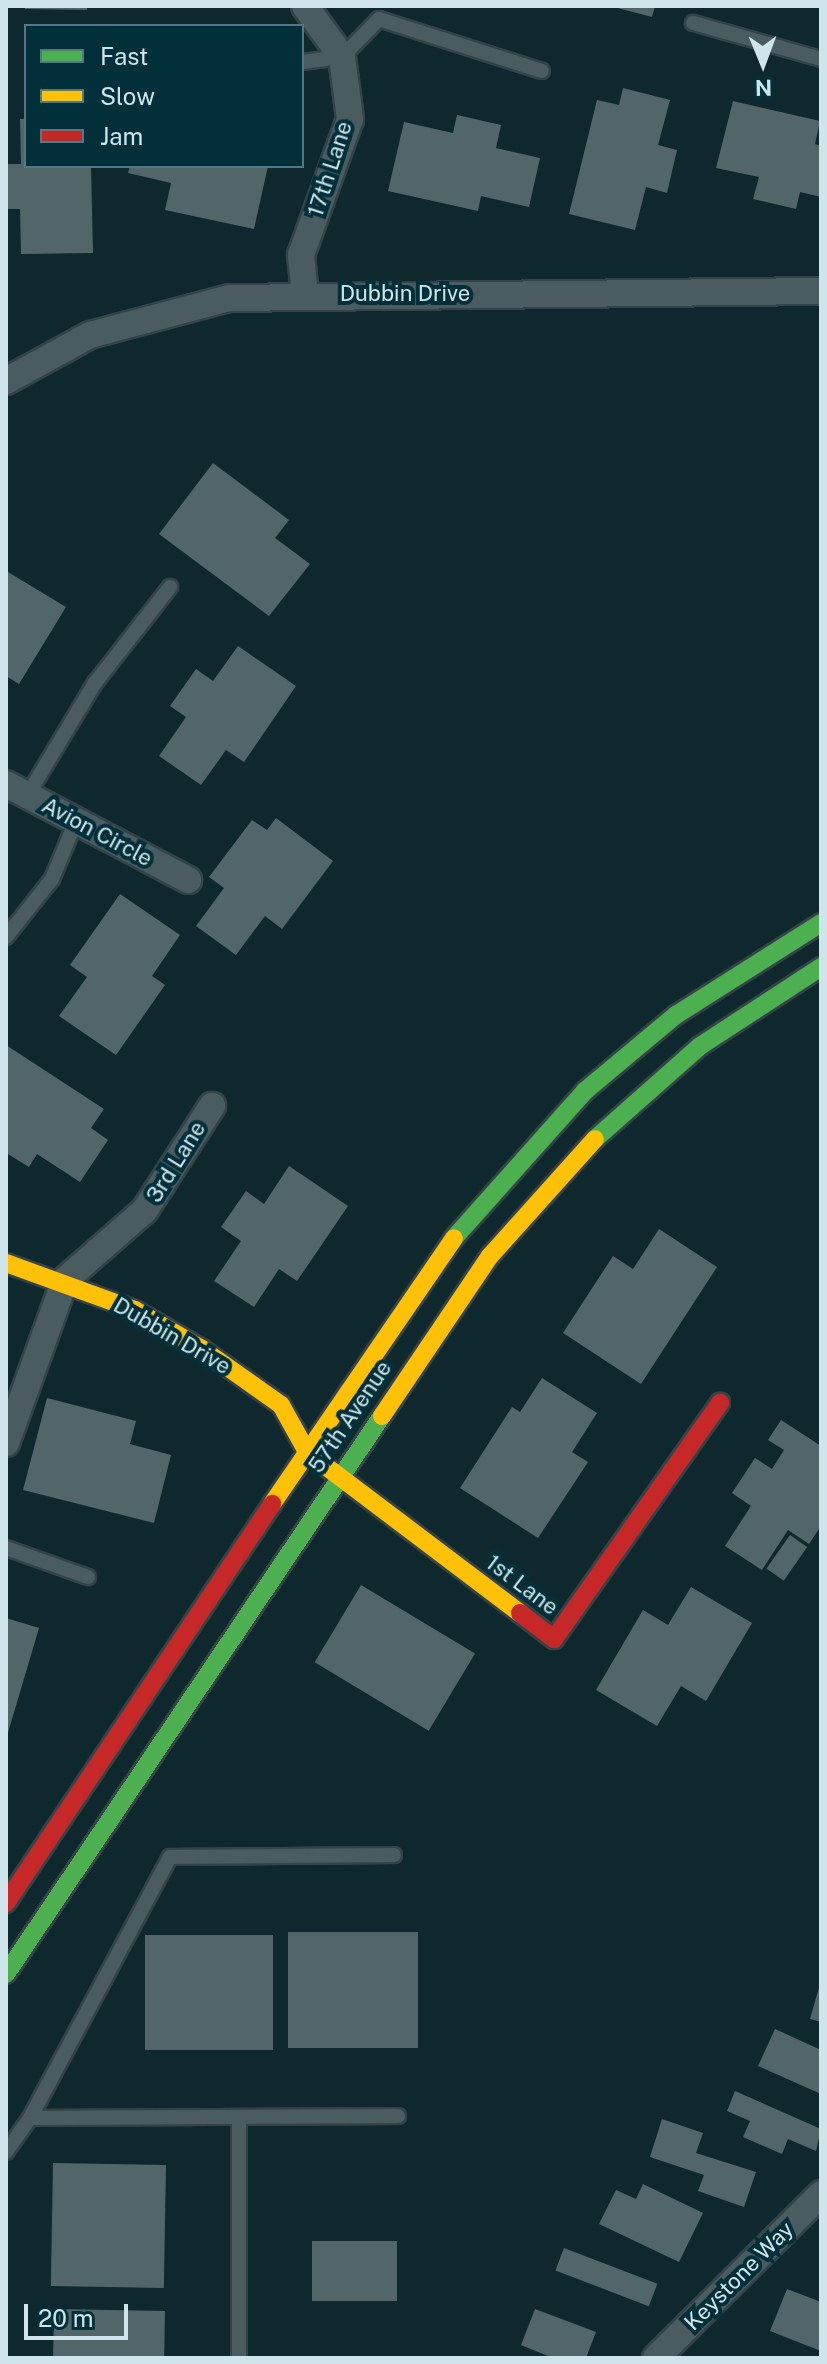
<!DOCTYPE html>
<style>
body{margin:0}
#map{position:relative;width:827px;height:2364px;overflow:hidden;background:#0f282d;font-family:"Public Sans",sans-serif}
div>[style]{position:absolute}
.building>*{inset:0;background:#52666a;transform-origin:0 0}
.roads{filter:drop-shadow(2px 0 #334348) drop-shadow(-2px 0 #334348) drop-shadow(0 2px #334348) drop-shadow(0 -2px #334348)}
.lane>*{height:14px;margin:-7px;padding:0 7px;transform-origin:7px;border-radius:7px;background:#4b5c60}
.street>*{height:26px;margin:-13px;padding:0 13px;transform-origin:13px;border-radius:13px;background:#4b5c60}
.fast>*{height:18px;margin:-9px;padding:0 9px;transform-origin:9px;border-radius:9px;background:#4caf50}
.slow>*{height:18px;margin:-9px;padding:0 9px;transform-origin:9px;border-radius:9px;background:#ffc107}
.jam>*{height:18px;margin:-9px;padding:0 9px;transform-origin:9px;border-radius:9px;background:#c62828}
span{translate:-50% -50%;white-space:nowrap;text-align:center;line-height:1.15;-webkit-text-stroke:8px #02303a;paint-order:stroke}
.street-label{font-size:22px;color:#cfe5eb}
.frame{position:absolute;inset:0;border:8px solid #cfe5eb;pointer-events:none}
.legend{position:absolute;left:24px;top:24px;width:280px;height:144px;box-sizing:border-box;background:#02303a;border:2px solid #547881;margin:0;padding:10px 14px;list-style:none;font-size:24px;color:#cfe5eb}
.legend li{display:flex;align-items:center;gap:16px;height:40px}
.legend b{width:40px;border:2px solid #547881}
.north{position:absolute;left:723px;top:24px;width:80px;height:80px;-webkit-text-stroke:6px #02303a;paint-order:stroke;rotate:179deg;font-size:22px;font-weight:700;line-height:32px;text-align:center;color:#cfe5eb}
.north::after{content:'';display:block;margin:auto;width:28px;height:36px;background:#cfe5eb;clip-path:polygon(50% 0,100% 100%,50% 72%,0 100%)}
.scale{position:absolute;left:24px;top:2304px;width:104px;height:36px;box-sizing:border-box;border:4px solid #cfe5eb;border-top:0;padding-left:10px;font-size:24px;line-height:28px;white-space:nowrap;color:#cfe5eb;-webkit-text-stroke:6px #02303a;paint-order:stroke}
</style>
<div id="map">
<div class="building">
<div style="clip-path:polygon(25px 6px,87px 6px,87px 10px,25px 9px)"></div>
<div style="clip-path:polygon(610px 6px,655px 6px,652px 17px)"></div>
<div style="clip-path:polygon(623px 88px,670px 100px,658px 145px,677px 150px,667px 193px,646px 187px,635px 230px,569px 214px,597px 100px,619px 105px)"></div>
<div style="clip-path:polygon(733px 101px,820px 121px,815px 144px,821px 146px,821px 197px,800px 192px,796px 209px,753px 199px,759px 177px,716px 168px)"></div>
<div style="clip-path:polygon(457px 115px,501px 125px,496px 148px,540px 158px,529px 207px,481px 196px,478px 211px,388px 191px,404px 122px,453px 133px)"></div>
<div style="clip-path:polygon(20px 119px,26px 119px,26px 166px,91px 166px,93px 253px,21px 254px,20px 209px,6px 209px,6px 164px,21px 164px)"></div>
<div style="clip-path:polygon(130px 166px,268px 166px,254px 229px,165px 210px,171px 183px,128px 173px)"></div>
<div style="clip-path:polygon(213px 463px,289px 520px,275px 538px,310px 564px,269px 616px,159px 534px)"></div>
<div style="clip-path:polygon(8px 572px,66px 607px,19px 684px,6px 676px)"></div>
<div style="clip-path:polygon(238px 646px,296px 686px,244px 762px,226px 750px,201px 785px,159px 756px,186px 717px,170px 706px,196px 669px,213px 681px)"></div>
<div style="clip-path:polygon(276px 818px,333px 861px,282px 929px,265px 916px,236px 955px,196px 926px,224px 888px,209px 877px,252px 820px,267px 830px)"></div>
<div style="clip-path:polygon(120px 894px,180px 935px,152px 976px,165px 985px,116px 1055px,59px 1016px,87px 977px,70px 965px)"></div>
<div style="clip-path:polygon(6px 1045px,104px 1109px,91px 1128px,108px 1140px,80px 1182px,37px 1154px,29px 1167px,6px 1153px)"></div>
<div style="clip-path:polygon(289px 1166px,348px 1206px,297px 1281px,279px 1269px,254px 1307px,214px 1281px,241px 1241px,221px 1227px,246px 1191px,264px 1204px)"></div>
<div style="clip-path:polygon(659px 1229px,717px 1267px,641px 1384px,563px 1333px,613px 1256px,633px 1269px)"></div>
<div style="clip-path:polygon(542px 1378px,597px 1413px,572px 1452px,588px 1462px,538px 1538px,460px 1488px,512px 1407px,520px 1412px)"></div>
<div style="clip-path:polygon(47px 1398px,136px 1421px,130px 1444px,171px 1455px,154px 1523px,23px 1490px)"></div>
<div style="clip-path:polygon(781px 1420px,821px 1446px,821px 1526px,809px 1544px,788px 1530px,762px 1570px,725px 1546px,751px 1506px,732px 1493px,755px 1458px,772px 1469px,784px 1450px,768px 1440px)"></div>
<div style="left:790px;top:1535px;width:21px;height:41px;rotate:35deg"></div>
<div style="left:361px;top:1585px;width:133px;height:90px;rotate:31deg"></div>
<div style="clip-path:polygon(691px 1587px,752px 1623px,706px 1701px,681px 1686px,657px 1726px,596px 1690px,643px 1610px,668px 1625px)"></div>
<div style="clip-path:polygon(6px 1618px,39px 1628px,7px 1736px,6px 1736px)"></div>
<div style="left:288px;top:1932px;width:130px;height:116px"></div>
<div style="left:145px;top:1935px;width:128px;height:115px"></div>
<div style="clip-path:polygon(820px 1984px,821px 1984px,821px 2022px,810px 2019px)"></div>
<div style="clip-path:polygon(775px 2029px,821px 2050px,821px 2094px,758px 2066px)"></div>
<div style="clip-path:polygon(735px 2091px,821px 2129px,816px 2151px,788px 2139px,782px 2154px,743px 2137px,750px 2121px,727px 2111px)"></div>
<div style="clip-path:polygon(662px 2119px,703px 2133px,696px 2153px,756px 2172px,744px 2207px,698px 2191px,704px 2175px,650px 2157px)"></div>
<div style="left:53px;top:2163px;width:113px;height:123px;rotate:1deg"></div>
<div style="clip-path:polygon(643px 2184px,703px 2213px,679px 2262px,599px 2224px,616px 2190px,636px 2199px)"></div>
<div style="left:312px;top:2241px;width:85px;height:60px"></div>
<div style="left:564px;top:2248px;width:100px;height:24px;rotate:21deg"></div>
<div style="clip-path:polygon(787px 2289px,821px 2302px,821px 2351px,770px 2331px)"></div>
<div style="left:54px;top:2309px;width:111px;height:49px;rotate:1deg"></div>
<div style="clip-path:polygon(535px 2309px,596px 2332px,586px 2358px,553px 2358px,521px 2345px)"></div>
</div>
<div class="roads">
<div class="lane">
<div style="left:693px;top:23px;width:133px;rotate:15.7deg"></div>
<div style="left:302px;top:62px;width:40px;rotate:-7.1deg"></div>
<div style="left:342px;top:57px;width:53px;rotate:-45.8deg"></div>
<div style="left:379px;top:19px;width:171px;rotate:17.7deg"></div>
<div style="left:27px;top:796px;width:132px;rotate:-59deg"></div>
<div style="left:95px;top:683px;width:122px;rotate:-52deg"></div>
<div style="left:6px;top:937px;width:74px;rotate:-51.6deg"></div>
<div style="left:52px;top:879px;width:63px;rotate:-67.5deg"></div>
<div style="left:6px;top:1548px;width:87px;rotate:19.5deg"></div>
<div style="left:30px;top:2118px;width:296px;rotate:-61.8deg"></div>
<div style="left:170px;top:1857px;width:224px;rotate:-0.5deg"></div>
<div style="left:6px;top:2152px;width:42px;rotate:-54.8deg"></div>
<div style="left:30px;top:2118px;width:368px;rotate:-0.3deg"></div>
<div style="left:239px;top:2358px;width:241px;rotate:-90deg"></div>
</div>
<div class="street">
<div style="left:305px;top:6px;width:63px;rotate:54deg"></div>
<div style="left:342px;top:57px;width:63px;rotate:82.6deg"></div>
<div style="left:350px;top:119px;width:145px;rotate:109.8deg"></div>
<div style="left:301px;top:255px;width:40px;rotate:84.3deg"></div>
<div style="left:6px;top:381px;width:96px;rotate:-28.7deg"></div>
<div style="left:90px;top:335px;width:144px;rotate:-14.9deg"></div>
<div style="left:229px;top:298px;width:592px;rotate:-0.68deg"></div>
<div style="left:6px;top:784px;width:206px;rotate:27.8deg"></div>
<div style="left:6px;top:1443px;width:173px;rotate:-70.1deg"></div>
<div style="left:65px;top:1280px;width:106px;rotate:-41.2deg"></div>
<div style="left:145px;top:1210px;width:124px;rotate:-57.2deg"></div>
<div style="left:656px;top:2358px;width:233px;rotate:-44.8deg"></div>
</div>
<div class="fast">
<div style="left:595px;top:1139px;width:140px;rotate:-41.5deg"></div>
<div style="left:700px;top:1046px;width:145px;rotate:-33.1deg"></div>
<div style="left:454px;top:1238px;width:197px;rotate:-48.3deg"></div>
<div style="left:585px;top:1091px;width:119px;rotate:-39.9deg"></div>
<div style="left:676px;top:1015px;width:172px;rotate:-32.4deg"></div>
<div style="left:6px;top:1974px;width:673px;rotate:-56.03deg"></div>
</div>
<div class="slow">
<div style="left:6px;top:1263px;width:137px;rotate:20deg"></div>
<div style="left:135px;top:1310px;width:78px;rotate:30.2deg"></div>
<div style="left:202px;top:1349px;width:97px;rotate:35.3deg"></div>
<div style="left:281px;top:1405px;width:54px;rotate:61deg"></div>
<div style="left:307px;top:1452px;width:267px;rotate:37.1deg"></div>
<div style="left:382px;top:1416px;width:193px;rotate:-56deg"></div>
<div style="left:490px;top:1256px;width:157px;rotate:-48.1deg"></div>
<div style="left:272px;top:1504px;width:322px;rotate:-55.6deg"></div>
</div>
<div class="jam">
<div style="left:520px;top:1613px;width:43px;rotate:37.4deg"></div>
<div style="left:554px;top:1639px;width:289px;rotate:-54.9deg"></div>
<div style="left:6px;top:1903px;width:480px;rotate:-56.3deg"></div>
</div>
</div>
<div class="street-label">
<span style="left:330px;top:169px;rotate:-72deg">17th Lane</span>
<span style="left:405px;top:294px">Dubbin Drive</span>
<span style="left:97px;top:832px;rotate:28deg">Avion Circle</span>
<span style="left:176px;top:1162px;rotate:-58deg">3rd Lane</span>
<span style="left:172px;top:1336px;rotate:30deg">Dubbin Drive</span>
<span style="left:350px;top:1417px;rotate:-56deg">57th Avenue</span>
<span style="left:522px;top:1585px;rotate:37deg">1st Lane</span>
<span style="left:739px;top:2276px;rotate:-45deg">Keystone Way</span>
</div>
<div class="frame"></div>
<ul class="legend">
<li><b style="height:10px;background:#4caf50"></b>Fast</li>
<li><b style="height:10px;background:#ffc107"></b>Slow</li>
<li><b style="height:10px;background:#c62828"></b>Jam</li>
</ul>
<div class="north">N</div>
<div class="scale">20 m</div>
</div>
